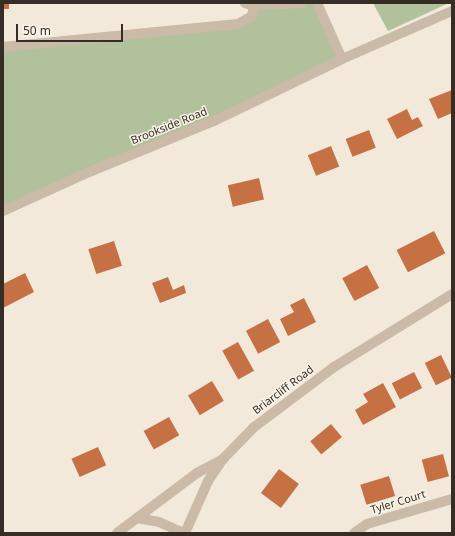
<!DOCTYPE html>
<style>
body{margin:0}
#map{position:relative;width:455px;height:536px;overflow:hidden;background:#f2e9db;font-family:"Noto Sans",sans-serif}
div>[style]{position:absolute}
.green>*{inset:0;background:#b0c19b}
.building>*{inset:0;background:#c67144;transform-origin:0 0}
.minor>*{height:10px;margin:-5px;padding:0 5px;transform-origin:5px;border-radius:5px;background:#cabaa7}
.tertiary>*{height:10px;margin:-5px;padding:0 5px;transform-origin:5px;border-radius:5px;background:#cabaa7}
span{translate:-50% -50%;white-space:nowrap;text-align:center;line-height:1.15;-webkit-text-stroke:3px #f9f3e7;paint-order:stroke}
.street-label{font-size:11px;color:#362d27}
.frame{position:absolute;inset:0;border:4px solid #362d27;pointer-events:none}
.scale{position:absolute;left:16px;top:24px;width:107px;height:18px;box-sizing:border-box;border:2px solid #362d27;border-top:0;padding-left:5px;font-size:12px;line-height:14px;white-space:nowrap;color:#362d27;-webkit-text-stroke:3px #f9f3e7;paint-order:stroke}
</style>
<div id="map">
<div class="green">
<div style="clip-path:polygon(317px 3px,342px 59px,3px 216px,3px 43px,238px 24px,254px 6px)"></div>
<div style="clip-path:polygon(373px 3px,449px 3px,388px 31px)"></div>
</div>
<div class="building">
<div style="left:3px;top:3px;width:6px;height:6px"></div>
<div style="clip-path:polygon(452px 90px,452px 113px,438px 119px,429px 99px)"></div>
<div style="clip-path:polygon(407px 109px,412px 120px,418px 117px,423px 126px,397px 139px,387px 119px)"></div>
<div style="left:369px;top:130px;width:19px;height:25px;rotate:69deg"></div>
<div style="left:331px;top:146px;width:22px;height:25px;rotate:68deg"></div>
<div style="left:259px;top:178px;width:22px;height:32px;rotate:77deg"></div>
<div style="left:434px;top:231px;width:25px;height:42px;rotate:63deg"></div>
<div style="left:114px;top:241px;width:26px;height:27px;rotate:72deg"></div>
<div style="left:367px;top:265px;width:26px;height:28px;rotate:62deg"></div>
<div style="clip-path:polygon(25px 273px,34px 292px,3px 308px,3px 284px)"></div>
<div style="clip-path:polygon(168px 277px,173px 290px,184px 285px,186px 293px,160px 303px,152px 283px)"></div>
<div style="clip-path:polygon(304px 298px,316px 322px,288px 336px,280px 319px,294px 312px,290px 305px)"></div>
<div style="left:268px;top:319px;width:26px;height:25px;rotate:62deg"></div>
<div style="left:238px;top:342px;width:33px;height:18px;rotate:61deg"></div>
<div style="left:441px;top:355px;width:25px;height:18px;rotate:64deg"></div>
<div style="left:414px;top:372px;width:18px;height:25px;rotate:63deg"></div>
<div style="left:212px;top:381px;width:23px;height:28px;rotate:59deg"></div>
<div style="clip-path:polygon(383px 383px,396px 407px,363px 425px,355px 410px,368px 402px,363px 394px)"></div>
<div style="left:169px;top:417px;width:21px;height:29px;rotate:61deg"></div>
<div style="left:331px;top:424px;width:17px;height:27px;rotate:50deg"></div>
<div style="left:98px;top:447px;width:20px;height:29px;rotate:66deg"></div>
<div style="left:443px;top:454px;width:23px;height:22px;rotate:75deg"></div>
<div style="left:279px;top:469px;width:25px;height:30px;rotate:37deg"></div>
<div style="left:389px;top:476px;width:21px;height:30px;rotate:73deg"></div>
</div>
<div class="minor">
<div style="left:245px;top:3px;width:9px;rotate:18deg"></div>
<div style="left:254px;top:6px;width:48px;rotate:-3.6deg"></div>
<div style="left:317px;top:3px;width:61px;rotate:65.9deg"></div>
<div style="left:3px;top:47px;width:236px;rotate:-5.6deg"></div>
<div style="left:238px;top:24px;width:16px;rotate:-30deg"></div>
<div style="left:252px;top:16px;width:10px;rotate:-79deg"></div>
<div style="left:3px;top:211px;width:94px;rotate:-24.4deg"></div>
<div style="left:89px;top:172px;width:135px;rotate:-22.2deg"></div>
<div style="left:214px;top:121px;width:142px;rotate:-25.8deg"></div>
<div style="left:342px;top:59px;width:120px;rotate:-23.6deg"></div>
<div style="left:137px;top:518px;width:22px;rotate:10deg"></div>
<div style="left:159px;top:522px;width:27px;rotate:24deg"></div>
<div style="left:117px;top:533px;width:100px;rotate:-36.9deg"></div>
<div style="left:197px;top:473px;width:30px;rotate:-28deg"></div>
<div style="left:354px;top:533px;width:16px;rotate:-35deg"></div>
<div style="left:367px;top:524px;width:89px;rotate:-16.4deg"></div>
</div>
<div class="tertiary">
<div style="left:185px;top:533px;width:57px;rotate:-66.1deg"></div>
<div style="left:208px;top:481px;width:27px;rotate:-56deg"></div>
<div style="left:223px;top:459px;width:43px;rotate:-45.9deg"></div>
<div style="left:253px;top:428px;width:101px;rotate:-37deg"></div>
<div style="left:334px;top:367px;width:139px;rotate:-31.7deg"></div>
</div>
<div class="street-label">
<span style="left:169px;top:126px;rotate:-22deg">Brookside Road</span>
<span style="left:283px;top:390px;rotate:-37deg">Briarcliff Road</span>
<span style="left:398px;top:502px;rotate:-17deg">Tyler Court</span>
</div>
<div class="frame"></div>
<div class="scale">50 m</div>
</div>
